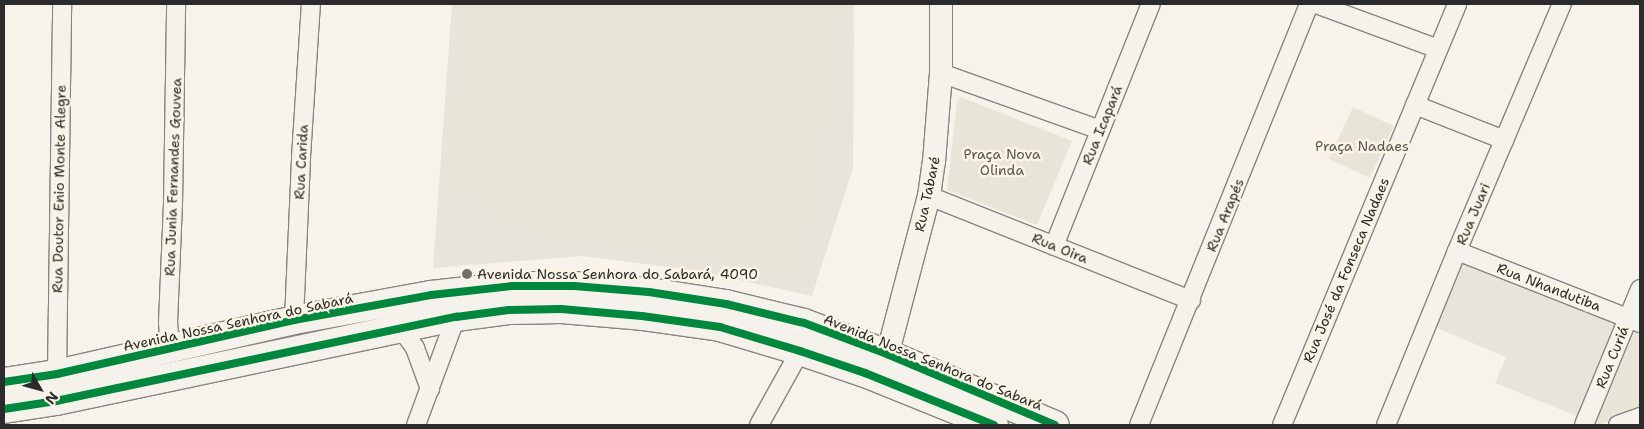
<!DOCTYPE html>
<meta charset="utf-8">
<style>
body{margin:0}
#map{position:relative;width:1644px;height:429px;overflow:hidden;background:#f7f3ea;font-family:"Shantell Sans",sans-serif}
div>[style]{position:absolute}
.built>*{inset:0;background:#e9e4d9}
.green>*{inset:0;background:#e9e4d8;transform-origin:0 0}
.roads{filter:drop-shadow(1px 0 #878581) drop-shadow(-1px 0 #878581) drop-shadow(0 1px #878581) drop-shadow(0 -1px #878581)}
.minor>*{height:18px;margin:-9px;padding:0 9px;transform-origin:9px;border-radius:9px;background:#f5f2ec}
.tertiary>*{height:22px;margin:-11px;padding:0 11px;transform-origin:11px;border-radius:11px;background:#f5f2ec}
.primary>*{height:28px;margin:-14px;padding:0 14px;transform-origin:14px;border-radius:14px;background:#f5f2ec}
.cycleway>*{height:8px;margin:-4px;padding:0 4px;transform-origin:4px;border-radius:4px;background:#00873e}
.dots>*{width:14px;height:14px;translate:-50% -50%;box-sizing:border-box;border:2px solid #fcf5e5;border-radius:50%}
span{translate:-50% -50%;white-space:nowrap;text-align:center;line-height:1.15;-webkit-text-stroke:5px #fcf5e5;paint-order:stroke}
.street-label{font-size:14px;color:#2b2b2b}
.park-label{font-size:14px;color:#585653}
.poi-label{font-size:14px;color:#2b2b2b}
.left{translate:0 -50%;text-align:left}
.frame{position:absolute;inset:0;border:5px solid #2b2b2b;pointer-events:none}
.north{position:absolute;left:15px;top:364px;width:50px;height:50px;-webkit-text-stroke:4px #fcf5e5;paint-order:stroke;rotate:128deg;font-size:14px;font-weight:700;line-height:20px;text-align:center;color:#2b2b2b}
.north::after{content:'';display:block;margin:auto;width:18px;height:22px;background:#2b2b2b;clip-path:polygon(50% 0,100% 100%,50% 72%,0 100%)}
</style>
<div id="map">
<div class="built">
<div style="clip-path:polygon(452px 4px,854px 4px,853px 168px,812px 296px,693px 270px,583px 256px,433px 268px)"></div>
<div style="clip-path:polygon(1460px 259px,1620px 321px,1579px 417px,1495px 383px,1506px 357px,1432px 326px)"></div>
</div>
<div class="green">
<div style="clip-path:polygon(466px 4px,839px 4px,795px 269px,530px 233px,455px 184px)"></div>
<div style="clip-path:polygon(961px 97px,1072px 141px,1037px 225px,947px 190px,957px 101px)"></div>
<div style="left:1353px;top:107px;width:45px;height:57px;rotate:25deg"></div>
<div style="clip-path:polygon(1631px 328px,1640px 332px,1640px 408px,1598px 425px,1592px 425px)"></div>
</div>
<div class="roads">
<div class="minor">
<div style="left:1316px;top:4px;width:130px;rotate:20.2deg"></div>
<div style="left:941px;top:73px;width:169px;rotate:19.7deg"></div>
<div style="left:1415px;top:105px;width:96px;rotate:21.5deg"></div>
<div style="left:929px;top:196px;width:282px;rotate:21.7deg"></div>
<div style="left:1054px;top:246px;width:261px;rotate:-68.2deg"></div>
<div style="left:1457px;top:251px;width:197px;rotate:21.5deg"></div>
<div style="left:294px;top:320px;width:163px;rotate:-87.5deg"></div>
<div style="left:301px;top:157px;width:153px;rotate:-86.3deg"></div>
<div style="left:402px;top:330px;width:22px;rotate:54deg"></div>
<div style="left:415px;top:348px;width:44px;rotate:69.9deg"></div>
<div style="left:170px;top:350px;width:27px;rotate:-94deg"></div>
<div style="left:168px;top:323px;width:119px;rotate:-87.6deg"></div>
<div style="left:173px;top:204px;width:200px;rotate:-89.1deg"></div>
<div style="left:57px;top:374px;width:370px;rotate:-89.2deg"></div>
<div style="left:416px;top:425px;width:115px;rotate:-69.7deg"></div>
<div style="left:759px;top:425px;width:85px;rotate:-61deg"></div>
<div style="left:1139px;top:425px;width:454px;rotate:-68deg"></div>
<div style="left:1282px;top:425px;width:456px;rotate:-67.4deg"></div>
<div style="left:1386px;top:425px;width:188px;rotate:-67.8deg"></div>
<div style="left:1457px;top:251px;width:268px;rotate:-67deg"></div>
<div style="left:1584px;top:425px;width:147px;rotate:-67.6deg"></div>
<div style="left:1618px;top:425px;width:23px;rotate:-20deg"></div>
</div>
<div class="tertiary">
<div style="left:883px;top:371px;width:181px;rotate:-75.3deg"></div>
<div style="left:929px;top:196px;width:34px;rotate:-82deg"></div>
<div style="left:934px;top:162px;width:89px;rotate:-85.5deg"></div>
<div style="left:941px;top:73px;width:69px;rotate:-90deg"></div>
</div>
<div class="primary">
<div style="left:4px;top:382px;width:54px;rotate:-8.6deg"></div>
<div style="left:57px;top:374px;width:243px;rotate:-12.8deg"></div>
<div style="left:294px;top:320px;width:139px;rotate:-10.3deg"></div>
<div style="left:431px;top:295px;width:81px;rotate:-6.3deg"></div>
<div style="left:512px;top:286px;width:62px"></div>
<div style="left:574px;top:286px;width:75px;rotate:4.6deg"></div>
<div style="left:649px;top:292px;width:78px;rotate:8.9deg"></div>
<div style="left:726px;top:304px;width:80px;rotate:13.7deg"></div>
<div style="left:804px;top:323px;width:89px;rotate:20.5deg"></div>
<div style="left:887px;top:354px;width:182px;rotate:22.9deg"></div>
<div style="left:4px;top:409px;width:53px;rotate:-8.7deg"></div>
<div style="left:56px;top:401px;width:409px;rotate:-11.9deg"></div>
<div style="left:456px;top:317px;width:53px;rotate:-7.5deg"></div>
<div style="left:509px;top:310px;width:52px;rotate:-1.1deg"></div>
<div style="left:561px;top:309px;width:81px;rotate:4.9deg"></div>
<div style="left:642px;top:316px;width:79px;rotate:8deg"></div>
<div style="left:720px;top:327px;width:84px;rotate:16.7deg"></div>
<div style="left:800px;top:351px;width:69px;rotate:18.7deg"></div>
<div style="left:865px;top:373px;width:139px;rotate:22deg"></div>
</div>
</div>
<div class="cycleway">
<div style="left:4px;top:382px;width:54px;rotate:-8.6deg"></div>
<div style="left:57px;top:374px;width:243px;rotate:-12.8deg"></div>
<div style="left:294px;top:320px;width:139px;rotate:-10.3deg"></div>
<div style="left:431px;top:295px;width:81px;rotate:-6.3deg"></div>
<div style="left:512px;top:286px;width:62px"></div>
<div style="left:574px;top:286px;width:75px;rotate:4.6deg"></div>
<div style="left:649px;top:292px;width:78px;rotate:8.9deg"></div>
<div style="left:726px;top:304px;width:80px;rotate:13.7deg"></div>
<div style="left:804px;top:323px;width:89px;rotate:20.5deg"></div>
<div style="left:887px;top:354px;width:182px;rotate:22.9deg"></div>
<div style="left:4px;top:409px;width:53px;rotate:-8.7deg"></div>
<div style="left:56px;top:401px;width:409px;rotate:-11.9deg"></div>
<div style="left:456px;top:317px;width:53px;rotate:-7.5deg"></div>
<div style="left:509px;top:310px;width:52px;rotate:-1.1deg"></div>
<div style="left:561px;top:309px;width:81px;rotate:4.9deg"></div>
<div style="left:642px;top:316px;width:79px;rotate:8deg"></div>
<div style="left:720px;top:327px;width:84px;rotate:16.7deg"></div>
<div style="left:800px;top:351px;width:69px;rotate:18.7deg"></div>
<div style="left:865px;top:373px;width:139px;rotate:22deg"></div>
</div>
<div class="dots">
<div style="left:467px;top:274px;background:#72716e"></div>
</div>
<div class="street-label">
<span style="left:1102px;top:125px;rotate:-68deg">Rua Icapará</span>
<span style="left:301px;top:162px;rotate:-87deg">Rua Carida</span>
<span style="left:173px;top:177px;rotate:-88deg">Rua Junia Fernandes Gouvea</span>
<span style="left:59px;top:189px;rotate:-89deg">Rua Doutor Enio Monte Alegre</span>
<span style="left:927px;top:194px;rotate:-78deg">Rua Tabaré</span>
<span style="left:1473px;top:214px;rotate:-67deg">Rua Juari</span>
<span style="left:1225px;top:215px;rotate:-68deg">Rua Arapés</span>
<span style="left:1060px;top:248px;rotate:22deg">Rua Oira</span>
<span style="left:1346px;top:270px;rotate:-67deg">Rua José da Fonseca Nadaes</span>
<span style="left:1549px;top:287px;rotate:21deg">Rua Nhandutiba</span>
<span style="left:238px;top:322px;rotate:-12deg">Avenida Nossa Senhora do Sabará</span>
<span style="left:1612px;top:357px;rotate:-68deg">Rua Curiá</span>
<span style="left:933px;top:362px;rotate:22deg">Avenida Nossa Senhora do Sabará</span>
</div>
<div class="park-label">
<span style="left:1362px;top:146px">Praça Nadaes</span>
<span style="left:1002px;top:162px">Praça Nova<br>Olinda</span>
</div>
<div class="poi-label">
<span class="left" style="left:477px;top:274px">Avenida Nossa Senhora do Sabará, 4090</span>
</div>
<div class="frame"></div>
<div class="north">N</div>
</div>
